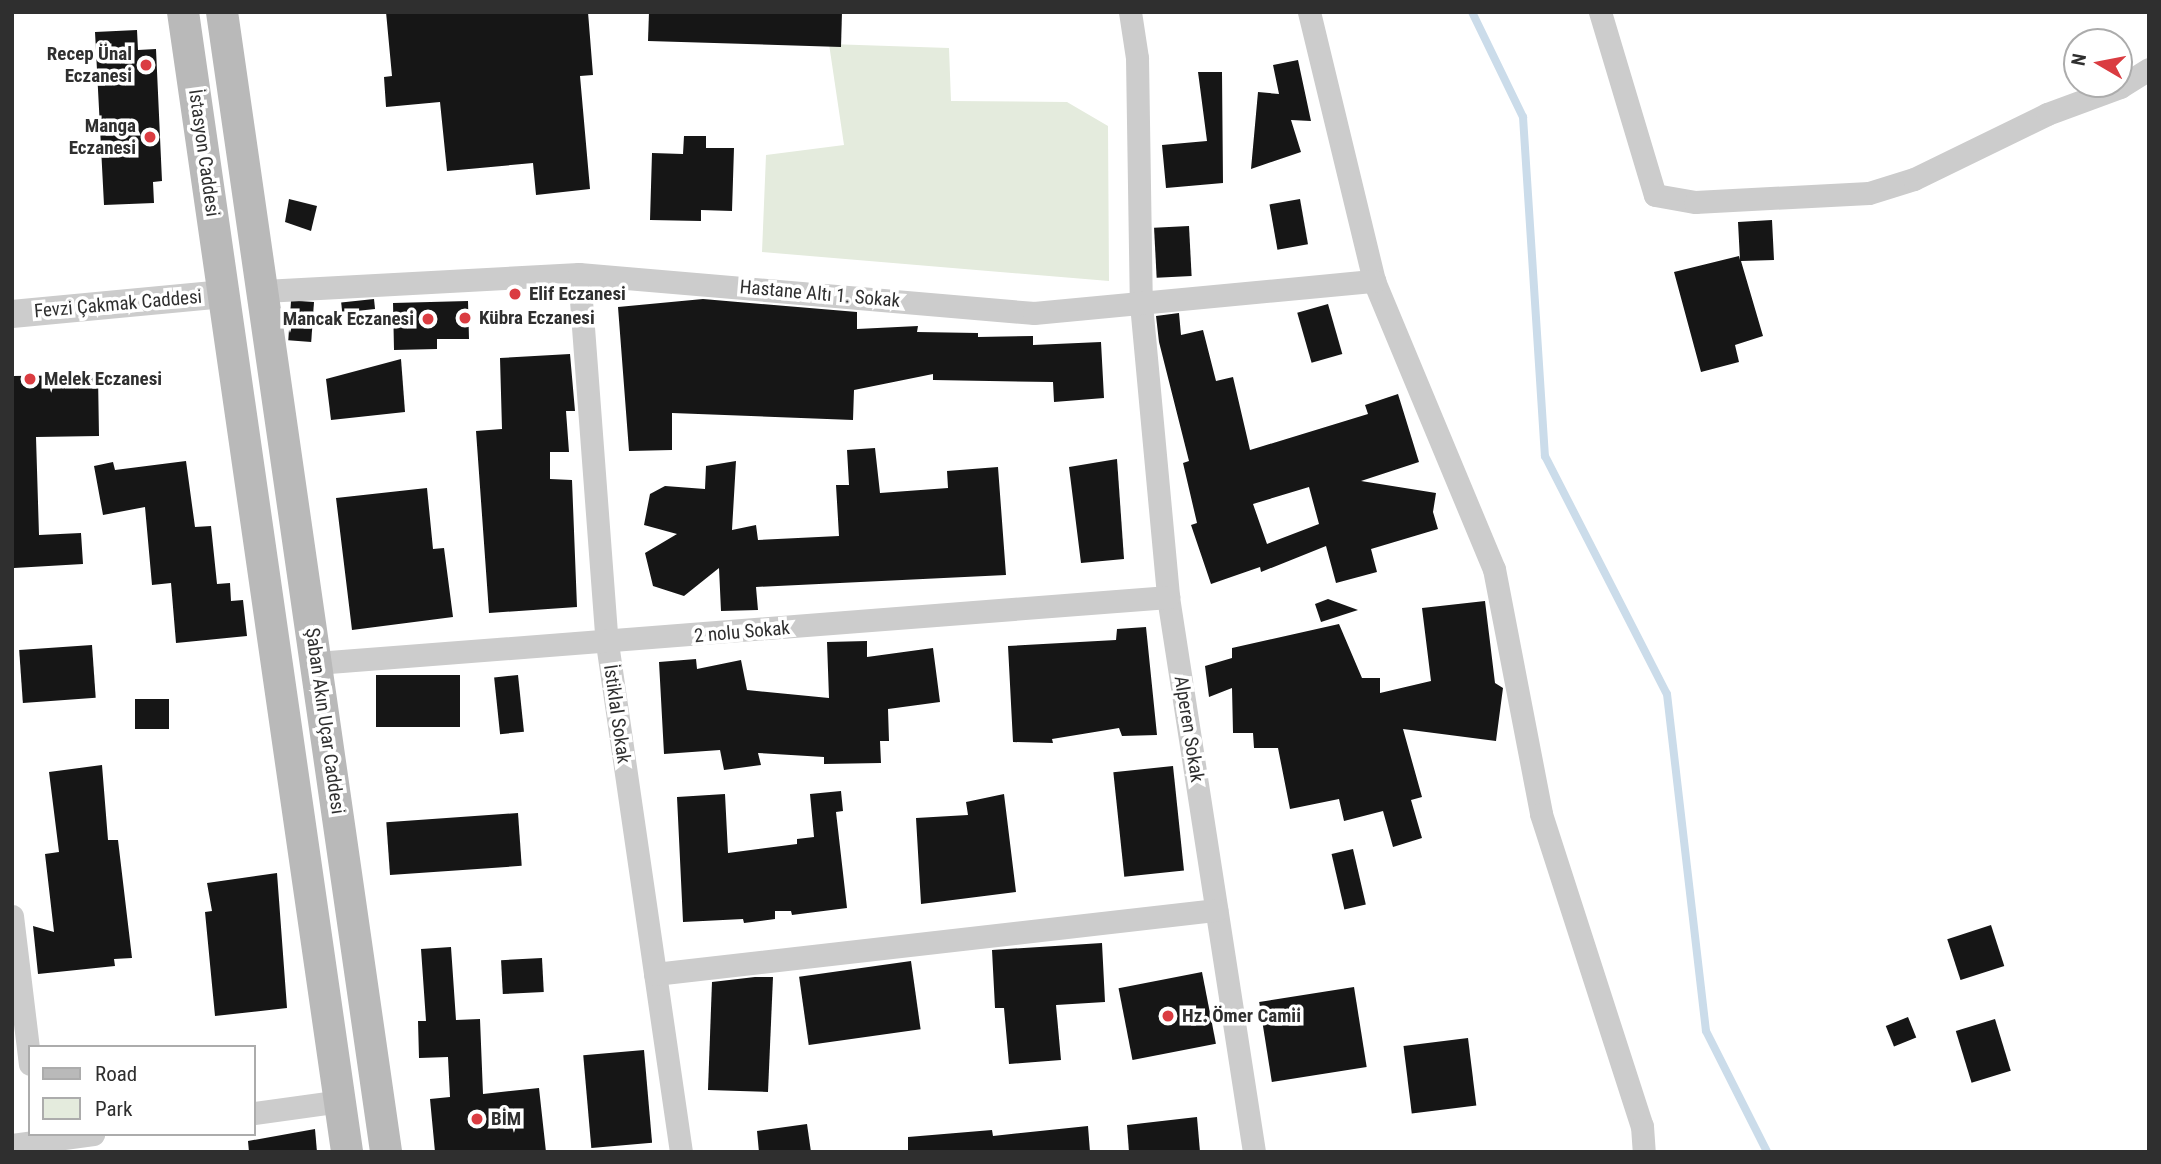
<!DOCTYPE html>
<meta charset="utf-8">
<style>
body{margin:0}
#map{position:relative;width:2161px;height:1164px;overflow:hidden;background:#fff;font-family:"Roboto Condensed",sans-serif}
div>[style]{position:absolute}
.green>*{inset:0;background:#e4ebdd}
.stream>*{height:8px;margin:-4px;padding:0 4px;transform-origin:4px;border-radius:4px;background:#cbdcea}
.building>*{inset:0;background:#161616;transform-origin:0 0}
.minor>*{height:23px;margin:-11.5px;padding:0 11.5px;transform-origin:11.5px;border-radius:11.5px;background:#ccc}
.tertiary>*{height:28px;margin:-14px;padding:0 14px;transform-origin:14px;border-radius:14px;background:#ccc}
.secondary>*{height:32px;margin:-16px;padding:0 16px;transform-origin:16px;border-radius:16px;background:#b9b9b9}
.dots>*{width:19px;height:19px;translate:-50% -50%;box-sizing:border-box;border:4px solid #fff;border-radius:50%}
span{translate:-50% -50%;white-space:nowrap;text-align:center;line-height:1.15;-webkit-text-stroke:7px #fff;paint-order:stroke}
.poi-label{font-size:19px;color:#2f2f2f;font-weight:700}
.right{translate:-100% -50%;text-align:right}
.left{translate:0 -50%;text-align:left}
.street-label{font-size:19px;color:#2f2f2f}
.frame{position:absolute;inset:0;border:14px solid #2f2f2f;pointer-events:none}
.legend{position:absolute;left:28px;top:1045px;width:228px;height:91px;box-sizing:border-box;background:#fff;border:2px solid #acacac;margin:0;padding:9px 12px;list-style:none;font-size:21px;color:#2f2f2f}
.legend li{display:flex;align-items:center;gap:14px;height:35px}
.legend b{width:35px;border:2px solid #acacac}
.north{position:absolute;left:2063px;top:28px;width:70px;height:70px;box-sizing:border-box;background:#fff;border:2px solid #acacac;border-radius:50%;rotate:280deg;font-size:19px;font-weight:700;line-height:28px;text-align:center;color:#2f2f2f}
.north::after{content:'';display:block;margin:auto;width:24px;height:32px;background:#da3c41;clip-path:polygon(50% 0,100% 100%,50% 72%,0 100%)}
</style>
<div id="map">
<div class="green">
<div style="clip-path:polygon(829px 44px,949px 48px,951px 101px,1067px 102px,1108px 126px,1109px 281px,762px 252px,766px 155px,844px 145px)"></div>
</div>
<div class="stream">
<div style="left:1472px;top:12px;width:117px;rotate:64.1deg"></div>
<div style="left:1523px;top:117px;width:340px;rotate:86.3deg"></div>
<div style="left:1545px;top:456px;width:267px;rotate:62.9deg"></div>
<div style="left:1667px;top:694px;width:339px;rotate:83.4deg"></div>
<div style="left:1706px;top:1031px;width:136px;rotate:63.2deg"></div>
</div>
<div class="building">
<div style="clip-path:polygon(386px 12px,588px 12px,593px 75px,580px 76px,590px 189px,536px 195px,533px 163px,447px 171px,440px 102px,386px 107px,384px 77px,392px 76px)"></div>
<div style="clip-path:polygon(649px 12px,842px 12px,841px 47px,648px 41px)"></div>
<div style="clip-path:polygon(137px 30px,138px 50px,156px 49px,162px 181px,153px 182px,154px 203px,104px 205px,95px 32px)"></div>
<div style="clip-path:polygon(1298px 60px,1311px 121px,1291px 120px,1301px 152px,1251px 169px,1258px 92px,1279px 94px,1273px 65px)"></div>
<div style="clip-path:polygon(1198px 72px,1222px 72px,1223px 183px,1166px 188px,1162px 145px,1207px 141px)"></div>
<div style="clip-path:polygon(684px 136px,706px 136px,706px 148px,734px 148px,732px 211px,701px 210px,701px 221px,650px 220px,652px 153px,683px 154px)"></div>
<div style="clip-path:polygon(289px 199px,317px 206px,311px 231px,285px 222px)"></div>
<div style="left:1300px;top:199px;width:46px;height:31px;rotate:80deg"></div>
<div style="clip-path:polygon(1772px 220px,1774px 260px,1741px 261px,1763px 336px,1735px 345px,1739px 362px,1701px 372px,1674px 272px,1739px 256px,1740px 260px,1738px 222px)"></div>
<div style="left:1189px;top:226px;width:50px;height:35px;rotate:87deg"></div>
<div style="left:374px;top:299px;width:10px;height:33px;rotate:84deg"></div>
<div style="clip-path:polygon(703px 299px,857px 312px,857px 329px,918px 326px,917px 332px,978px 333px,978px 337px,1033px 336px,1033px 345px,1101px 342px,1104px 398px,1054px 402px,1053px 382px,933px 380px,933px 374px,854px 390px,853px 420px,672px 413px,672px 450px,629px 451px,618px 307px)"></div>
<div style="clip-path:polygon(468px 301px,469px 339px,437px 339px,437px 349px,394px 350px,393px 303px)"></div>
<div style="left:314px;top:302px;width:40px;height:23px;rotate:94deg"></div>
<div style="left:1328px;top:304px;width:52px;height:32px;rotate:74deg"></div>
<div style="clip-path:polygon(evenodd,1179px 313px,1181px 335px,1203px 330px,1216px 381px,1233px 377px,1250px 450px,1368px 414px,1365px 405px,1398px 394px,1419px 462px,1361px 481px,1436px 493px,1433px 512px,1438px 529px,1371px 549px,1377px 572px,1336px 583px,1326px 546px,1261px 572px,1260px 567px,1211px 584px,1191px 525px,1197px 523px,1183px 463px,1189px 461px,1159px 342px,1156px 316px,1179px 313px,1309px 487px,1319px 524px,1267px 544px,1253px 504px,1309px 487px)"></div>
<div style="clip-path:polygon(570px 354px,575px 411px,566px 411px,569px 452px,550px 452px,550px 479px,572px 480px,577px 607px,489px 613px,476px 431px,502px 429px,500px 358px)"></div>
<div style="clip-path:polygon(401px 359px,405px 412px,331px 420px,326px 379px)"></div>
<div style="clip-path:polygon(98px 375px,99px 436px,36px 437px,39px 535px,81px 533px,83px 564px,14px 568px,12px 376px)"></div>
<div style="clip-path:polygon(875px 448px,880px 493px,948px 488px,947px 471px,998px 467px,1006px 575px,756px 587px,758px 610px,721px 611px,719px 568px,684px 596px,653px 586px,645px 553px,677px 534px,644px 525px,650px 494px,665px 486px,705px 489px,706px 466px,736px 461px,732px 530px,756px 525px,758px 540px,839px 536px,836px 485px,849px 485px,847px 450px)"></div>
<div style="clip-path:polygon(1117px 459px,1124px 559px,1081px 563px,1069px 467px)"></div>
<div style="clip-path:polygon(186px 461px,195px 527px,211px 526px,217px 584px,230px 583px,231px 601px,243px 600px,247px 636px,176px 643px,171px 583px,152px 585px,145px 507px,103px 515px,94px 466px,113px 462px,115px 470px)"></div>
<div style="clip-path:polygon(427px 488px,433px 549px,444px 548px,453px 617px,352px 630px,336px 498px)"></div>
<div style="clip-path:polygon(1328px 599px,1358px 610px,1321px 622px,1315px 604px)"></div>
<div style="clip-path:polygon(1485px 601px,1495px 683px,1503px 688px,1496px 741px,1403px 729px,1422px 797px,1411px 800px,1422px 838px,1393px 847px,1383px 811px,1344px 821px,1339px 799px,1290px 809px,1278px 748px,1254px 748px,1253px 733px,1233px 733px,1232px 688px,1209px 697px,1205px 666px,1232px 658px,1232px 648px,1339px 624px,1362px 678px,1380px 678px,1380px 693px,1431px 681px,1422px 608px)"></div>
<div style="clip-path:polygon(1146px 627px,1157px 735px,1122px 736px,1119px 728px,1052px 739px,1053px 743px,1013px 742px,1008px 646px,1116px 640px,1117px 629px)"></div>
<div style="clip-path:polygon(867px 641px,867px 657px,933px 648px,940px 702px,888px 709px,889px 741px,880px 741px,881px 763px,824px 764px,824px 757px,758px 753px,761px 765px,724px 770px,720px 750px,664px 754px,659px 662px,696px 659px,697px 669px,741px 660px,747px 690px,829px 698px,827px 642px)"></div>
<div style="left:92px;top:645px;width:53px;height:73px;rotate:86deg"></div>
<div style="left:376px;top:675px;width:84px;height:52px"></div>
<div style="left:518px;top:675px;width:57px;height:24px;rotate:84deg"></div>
<div style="left:135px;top:699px;width:34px;height:30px"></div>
<div style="clip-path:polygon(102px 765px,108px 840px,118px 840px,132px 958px,114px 959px,115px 966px,38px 974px,33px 926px,54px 932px,45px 854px,59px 852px,49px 772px)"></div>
<div style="left:1173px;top:766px;width:105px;height:60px;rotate:84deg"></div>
<div style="clip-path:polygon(841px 791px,843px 811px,836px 812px,847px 908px,792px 915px,791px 911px,775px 911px,775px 919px,744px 923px,743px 919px,683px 922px,677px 797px,725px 794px,728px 853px,797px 844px,797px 839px,814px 837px,810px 794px)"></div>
<div style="clip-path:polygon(1004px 794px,1016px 892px,921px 904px,916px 818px,968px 815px,966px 802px)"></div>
<div style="left:518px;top:813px;width:53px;height:132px;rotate:86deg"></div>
<div style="left:1353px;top:849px;width:57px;height:22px;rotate:77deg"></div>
<div style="clip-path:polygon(277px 873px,287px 1008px,215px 1016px,205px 912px,212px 911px,207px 883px)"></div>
<div style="left:1991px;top:925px;width:43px;height:46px;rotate:72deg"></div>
<div style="clip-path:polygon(1102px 943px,1105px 1002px,1056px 1005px,1061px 1060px,1009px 1064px,1004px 1008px,995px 1008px,992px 950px)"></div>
<div style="clip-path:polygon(451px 947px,456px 1020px,480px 1019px,483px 1094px,539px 1088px,546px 1152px,435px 1152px,430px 1099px,450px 1097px,448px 1057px,419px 1058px,418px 1021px,426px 1021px,421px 949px)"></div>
<div style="left:542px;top:958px;width:34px;height:41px;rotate:87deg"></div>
<div style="left:911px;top:961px;width:69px;height:113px;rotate:82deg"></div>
<div style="left:1202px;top:972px;width:73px;height:85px;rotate:79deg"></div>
<div style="clip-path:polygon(755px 977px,773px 977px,768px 1092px,708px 1090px,712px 982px)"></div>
<div style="left:1354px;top:987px;width:81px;height:96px;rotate:81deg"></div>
<div style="left:1908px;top:1017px;width:22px;height:24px;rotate:68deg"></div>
<div style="left:1995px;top:1019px;width:54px;height:41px;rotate:73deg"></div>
<div style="left:1468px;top:1038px;width:68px;height:65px;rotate:83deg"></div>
<div style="left:644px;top:1050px;width:93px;height:61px;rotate:85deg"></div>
<div style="clip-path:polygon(1197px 1117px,1200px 1152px,1129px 1152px,1127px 1125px)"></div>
<div style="clip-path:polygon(807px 1124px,811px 1152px,759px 1152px,757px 1131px)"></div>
<div style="clip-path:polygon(1088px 1126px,1090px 1152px,908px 1152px,908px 1137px,992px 1130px,993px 1136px)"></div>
<div style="clip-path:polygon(315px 1129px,317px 1152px,249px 1152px,248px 1141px)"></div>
</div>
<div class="minor">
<div style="left:1130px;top:12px;width:47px;rotate:81.3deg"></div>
<div style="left:1137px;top:58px;width:246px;rotate:89.1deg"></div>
<div style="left:1141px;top:304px;width:294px;rotate:84.7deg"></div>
<div style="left:1168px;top:597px;width:562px;rotate:81.19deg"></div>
<div style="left:1309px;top:12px;width:277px;rotate:76.4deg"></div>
<div style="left:1374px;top:281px;width:312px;rotate:67.4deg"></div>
<div style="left:1494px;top:569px;width:249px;rotate:79.1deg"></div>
<div style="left:1541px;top:814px;width:328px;rotate:72.1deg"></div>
<div style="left:1642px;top:1126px;width:26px;rotate:86deg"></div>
<div style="left:1600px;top:12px;width:191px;rotate:73.3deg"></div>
<div style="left:1655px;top:195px;width:41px;rotate:9.9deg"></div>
<div style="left:1695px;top:202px;width:174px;rotate:-3deg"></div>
<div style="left:1869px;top:193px;width:47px;rotate:-17.3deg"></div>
<div style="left:1914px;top:179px;width:148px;rotate:-26deg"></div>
<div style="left:2047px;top:114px;width:78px;rotate:-20.3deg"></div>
<div style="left:2120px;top:87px;width:34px;rotate:-32deg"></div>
<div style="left:579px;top:274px;width:370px;rotate:85.7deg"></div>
<div style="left:607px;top:643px;width:514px;rotate:81.73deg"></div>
<div style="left:264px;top:291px;width:315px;rotate:-3.1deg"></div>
<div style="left:579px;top:274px;width:457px;rotate:4.9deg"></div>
<div style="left:1034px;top:313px;width:342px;rotate:-5.4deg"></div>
<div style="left:316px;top:663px;width:855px;rotate:-4.43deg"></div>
<div style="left:12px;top:916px;width:149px;rotate:83.1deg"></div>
<div style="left:655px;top:974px;width:565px;rotate:-6.51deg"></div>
<div style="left:254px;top:1113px;width:87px;rotate:-7.9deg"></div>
<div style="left:12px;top:1145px;width:82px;rotate:-7.7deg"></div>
</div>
<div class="tertiary">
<div style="left:12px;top:314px;width:213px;rotate:-5.4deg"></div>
</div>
<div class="secondary">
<div style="left:183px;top:12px;width:1152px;rotate:81.81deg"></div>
<div style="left:222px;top:12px;width:1152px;rotate:81.81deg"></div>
</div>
<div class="dots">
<div style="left:146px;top:65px;background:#da3c41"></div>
<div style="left:150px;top:137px;background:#da3c41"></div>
<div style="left:515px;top:294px;background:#da3c41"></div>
<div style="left:465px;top:318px;background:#da3c41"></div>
<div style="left:428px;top:319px;background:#da3c41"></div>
<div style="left:30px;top:379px;background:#da3c41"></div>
<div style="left:1168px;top:1016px;background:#da3c41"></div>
<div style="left:477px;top:1119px;background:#da3c41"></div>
</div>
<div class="poi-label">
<span class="right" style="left:132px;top:65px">Recep Ünal<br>Eczanesi</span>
<span class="right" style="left:136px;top:137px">Manga<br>Eczanesi</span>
<span class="left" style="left:529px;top:294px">Elif Eczanesi</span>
<span class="left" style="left:479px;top:318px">Kübra Eczanesi</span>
<span class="right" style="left:414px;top:319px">Mancak Eczanesi</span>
<span class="left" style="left:44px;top:379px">Melek Eczanesi</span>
<span class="left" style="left:1182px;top:1016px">Hz. Ömer Camii</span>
<span class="left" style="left:491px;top:1119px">BİM</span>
</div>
<div class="street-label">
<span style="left:204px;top:153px;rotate:82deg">İstasyon Caddesi</span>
<span style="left:820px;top:294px;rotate:5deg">Hastane Altı 1. Sokak</span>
<span style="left:118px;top:304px;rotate:-5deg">Fevzi Çakmak Caddesi</span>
<span style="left:742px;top:632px;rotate:-5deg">2 nolu Sokak</span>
<span style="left:617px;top:714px;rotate:82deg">İstiklal Sokak</span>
<span style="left:325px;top:721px;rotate:82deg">Şaban Akın Uçar Caddesi</span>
<span style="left:1189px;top:729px;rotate:81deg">Alperen Sokak</span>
</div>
<div class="frame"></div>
<ul class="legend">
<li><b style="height:9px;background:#b9b9b9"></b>Road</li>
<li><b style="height:19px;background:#e4ebdd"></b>Park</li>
</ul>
<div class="north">N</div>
</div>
